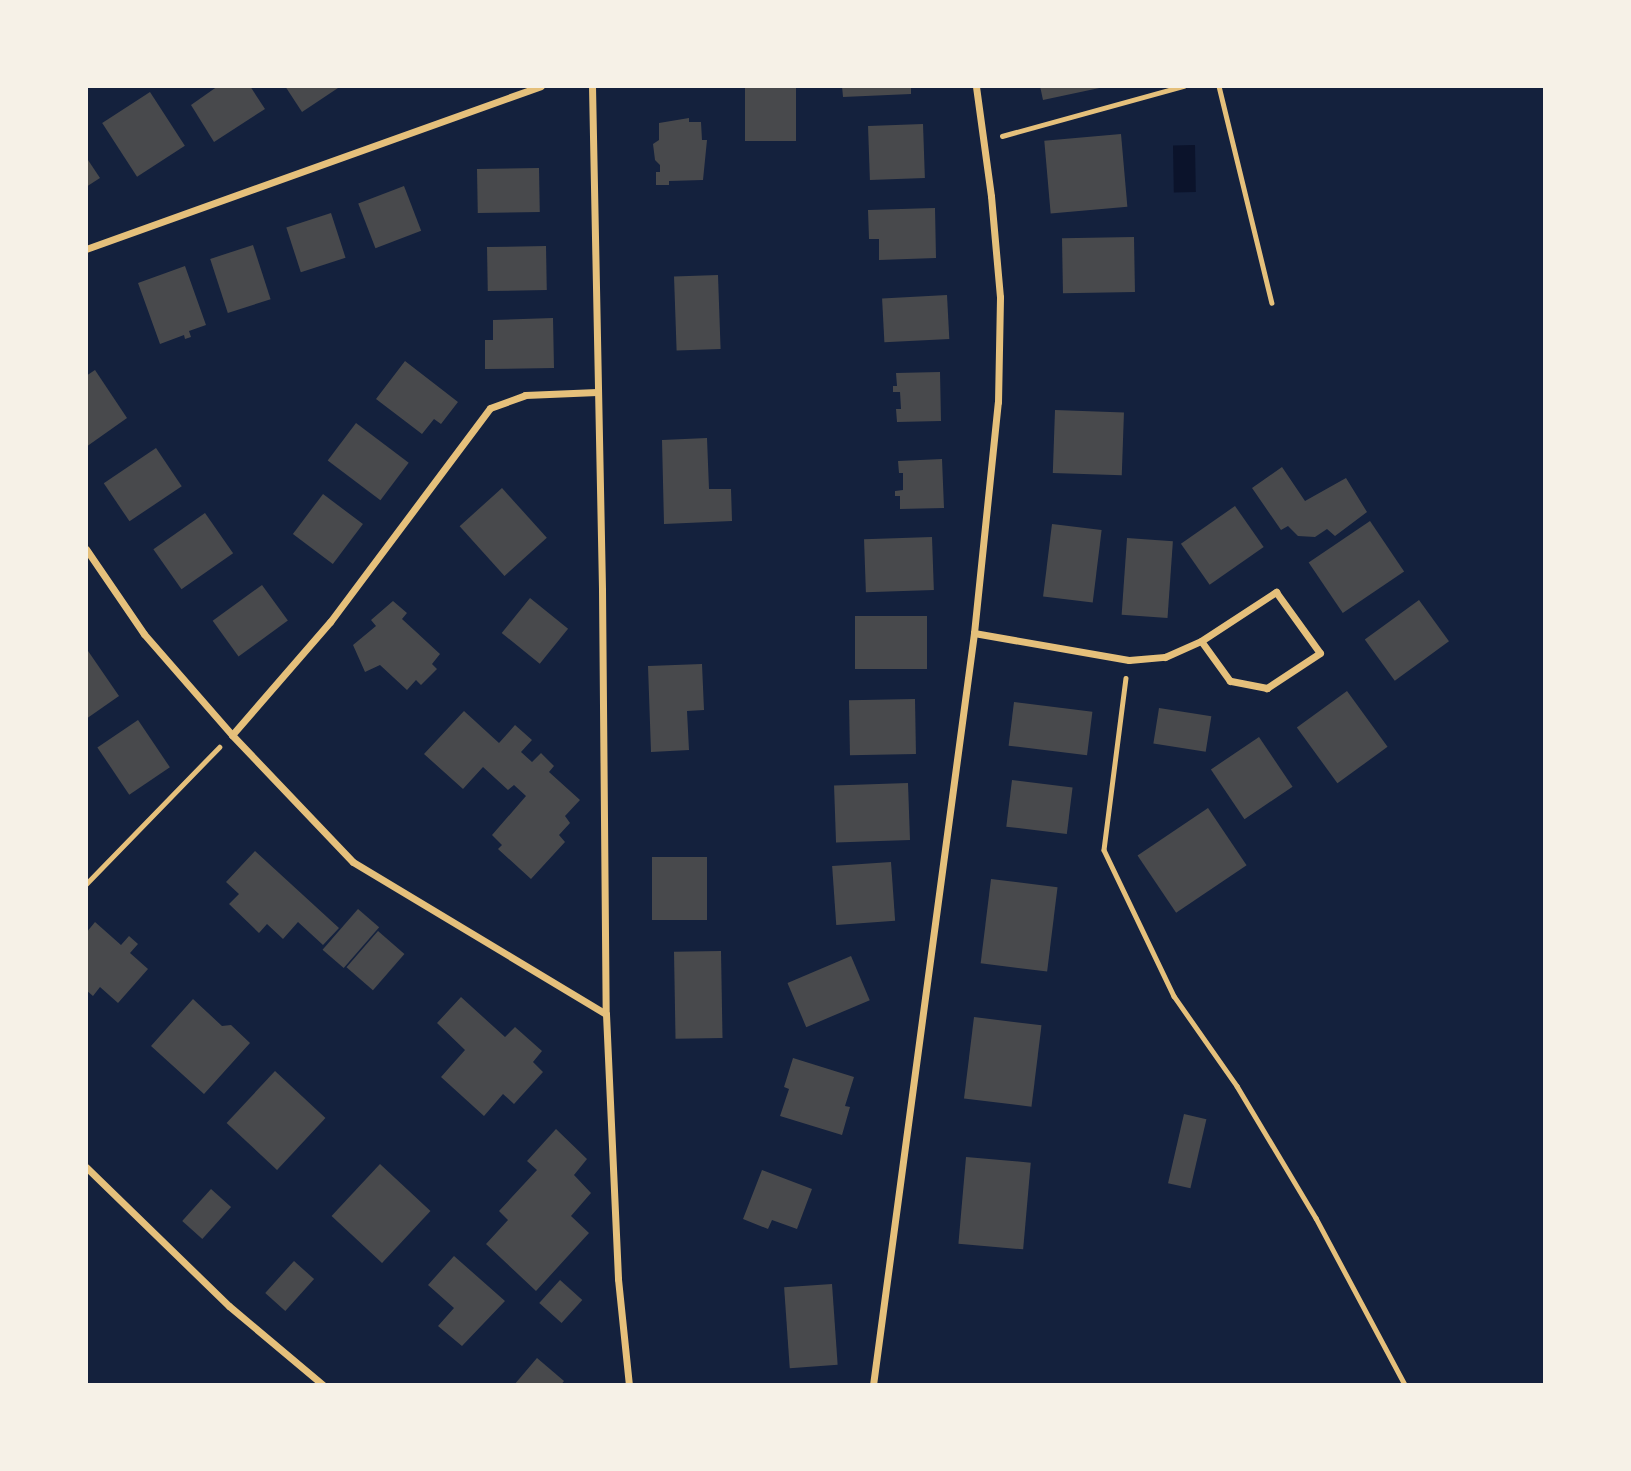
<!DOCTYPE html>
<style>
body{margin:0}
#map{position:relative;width:1631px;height:1471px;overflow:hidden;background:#14213d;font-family:"Work Sans",sans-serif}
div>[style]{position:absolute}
.water>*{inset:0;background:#0b132b;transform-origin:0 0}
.building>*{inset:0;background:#48494c;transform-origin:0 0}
.path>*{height:4.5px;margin:-2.25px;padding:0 2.25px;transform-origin:2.25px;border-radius:2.25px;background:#e5c07b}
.minor>*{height:7px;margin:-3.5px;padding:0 3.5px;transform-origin:3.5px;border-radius:3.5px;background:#e5c07b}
span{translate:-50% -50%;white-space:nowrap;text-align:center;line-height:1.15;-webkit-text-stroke:5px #f6f1e7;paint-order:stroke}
.frame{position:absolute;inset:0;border:88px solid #f6f1e7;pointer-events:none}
</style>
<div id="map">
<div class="water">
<div style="left:1195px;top:145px;width:47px;height:22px;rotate:89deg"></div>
</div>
<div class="building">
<div style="clip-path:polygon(218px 86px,250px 86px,265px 109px,214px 142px,191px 105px)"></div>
<div style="clip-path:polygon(285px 86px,341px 86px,302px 112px)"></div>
<div style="left:745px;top:86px;width:51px;height:55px"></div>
<div style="clip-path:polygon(842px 86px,911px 86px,911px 94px,843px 97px)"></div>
<div style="clip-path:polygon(1040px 86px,1103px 86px,1104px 87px,1043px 100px)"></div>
<div style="left:150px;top:92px;width:64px;height:57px;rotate:57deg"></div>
<div style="clip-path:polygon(689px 118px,689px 122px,701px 122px,702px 140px,707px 140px,703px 180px,669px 181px,669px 185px,656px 185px,656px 172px,660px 172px,660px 165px,655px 160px,653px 144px,659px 140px,659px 123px)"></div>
<div style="left:923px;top:124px;width:54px;height:55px;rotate:88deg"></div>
<div style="left:1121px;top:134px;width:73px;height:77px;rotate:85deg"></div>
<div style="clip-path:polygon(86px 157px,100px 178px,86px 187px)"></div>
<div style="left:539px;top:168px;width:44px;height:62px;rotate:89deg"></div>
<div style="left:404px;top:186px;width:48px;height:49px;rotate:69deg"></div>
<div style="clip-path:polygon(935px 208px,936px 258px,879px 260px,879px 239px,869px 239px,868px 210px)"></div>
<div style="left:331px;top:213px;width:47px;height:47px;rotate:72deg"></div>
<div style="left:1134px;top:237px;width:55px;height:72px;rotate:89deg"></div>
<div style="left:253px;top:245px;width:57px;height:45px;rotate:72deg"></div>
<div style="left:546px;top:246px;width:44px;height:59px;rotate:89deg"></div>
<div style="clip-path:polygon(185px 266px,206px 325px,189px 331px,191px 337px,185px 339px,184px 335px,160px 344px,138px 283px)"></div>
<div style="left:718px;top:275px;width:74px;height:44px;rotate:88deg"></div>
<div style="left:947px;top:295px;width:44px;height:65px;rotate:87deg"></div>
<div style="clip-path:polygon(553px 318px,554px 368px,485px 369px,485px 340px,493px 340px,493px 320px)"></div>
<div style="clip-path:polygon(405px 361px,458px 402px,441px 424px,434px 419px,422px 434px,376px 399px)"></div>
<div style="clip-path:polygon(95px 370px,127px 418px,86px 447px,86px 376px)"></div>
<div style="clip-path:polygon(940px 372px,941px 421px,897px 422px,896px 409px,901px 409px,900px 392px,893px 392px,893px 386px,897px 386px,896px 373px)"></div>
<div style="left:1055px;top:410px;width:69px;height:63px;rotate:2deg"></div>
<div style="left:356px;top:423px;width:66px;height:47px;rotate:37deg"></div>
<div style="clip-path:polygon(707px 438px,709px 489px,731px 489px,732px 521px,664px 524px,662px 440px)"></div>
<div style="left:156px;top:448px;width:46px;height:63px;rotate:56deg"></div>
<div style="clip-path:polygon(942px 459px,944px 508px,900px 509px,900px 496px,895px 496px,895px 491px,903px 490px,903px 473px,899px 473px,898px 461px)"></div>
<div style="clip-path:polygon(1282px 467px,1305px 501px,1346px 478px,1367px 512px,1335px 536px,1327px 529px,1315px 537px,1298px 536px,1288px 526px,1281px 530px,1252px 488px)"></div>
<div style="left:502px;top:488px;width:67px;height:57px;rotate:48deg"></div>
<div style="left:323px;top:494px;width:50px;height:50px;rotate:37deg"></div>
<div style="left:1235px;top:506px;width:50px;height:66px;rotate:55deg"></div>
<div style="left:205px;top:513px;width:49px;height:63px;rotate:55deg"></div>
<div style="left:1370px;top:521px;width:61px;height:74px;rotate:56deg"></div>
<div style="left:1052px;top:524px;width:50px;height:73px;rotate:7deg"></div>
<div style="left:932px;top:537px;width:53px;height:68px;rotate:88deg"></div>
<div style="left:1127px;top:538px;width:46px;height:77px;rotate:4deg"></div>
<div style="left:262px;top:585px;width:44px;height:61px;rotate:54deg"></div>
<div style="left:530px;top:598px;width:49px;height:45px;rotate:39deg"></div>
<div style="left:1419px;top:600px;width:51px;height:67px;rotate:54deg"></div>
<div style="clip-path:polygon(393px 601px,407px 613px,402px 619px,440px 654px,432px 664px,437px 669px,421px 685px,416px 680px,407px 690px,380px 665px,365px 672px,353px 645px,376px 626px,371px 620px)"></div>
<div style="left:855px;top:616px;width:72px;height:53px"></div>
<div style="clip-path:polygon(86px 648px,119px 696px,86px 719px)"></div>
<div style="clip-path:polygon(702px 664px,704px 710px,687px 711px,689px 750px,651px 752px,648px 666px)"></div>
<div style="left:1347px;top:691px;width:69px;height:62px;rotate:54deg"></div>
<div style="left:915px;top:699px;width:55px;height:66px;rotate:89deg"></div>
<div style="left:1014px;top:702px;width:79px;height:44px;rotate:7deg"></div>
<div style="left:1159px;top:708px;width:53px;height:36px;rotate:9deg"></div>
<div style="clip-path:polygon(464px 711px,499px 743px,515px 725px,532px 740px,521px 752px,532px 762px,541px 753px,554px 766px,549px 772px,580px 800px,565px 816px,570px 823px,559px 835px,565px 842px,531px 879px,498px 849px,502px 845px,492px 835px,526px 796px,514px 785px,508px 790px,483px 767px,463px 789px,424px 754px)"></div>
<div style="left:138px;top:720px;width:57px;height:49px;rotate:56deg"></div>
<div style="left:1259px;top:737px;width:60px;height:58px;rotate:56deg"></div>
<div style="left:1012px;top:780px;width:61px;height:47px;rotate:7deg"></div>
<div style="left:908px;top:783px;width:57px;height:74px;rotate:88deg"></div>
<div style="left:1208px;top:808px;width:69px;height:85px;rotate:56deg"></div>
<div style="clip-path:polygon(255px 851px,339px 928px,323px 945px,298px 922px,283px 939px,267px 924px,259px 933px,229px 904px,239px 894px,226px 882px)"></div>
<div style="left:707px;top:857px;width:63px;height:55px;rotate:90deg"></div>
<div style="left:891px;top:862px;width:59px;height:59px;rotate:86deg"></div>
<div style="left:991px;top:879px;width:67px;height:85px;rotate:7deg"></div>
<div style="left:358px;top:909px;width:28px;height:54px;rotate:41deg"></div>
<div style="clip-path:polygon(95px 922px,121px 945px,129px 936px,138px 944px,130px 953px,148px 969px,118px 1003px,100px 987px,93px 996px,86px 990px,86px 933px)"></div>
<div style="left:378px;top:931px;width:35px;height:48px;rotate:41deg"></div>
<div style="left:721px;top:951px;width:87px;height:47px;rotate:89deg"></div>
<div style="left:851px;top:956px;width:48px;height:69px;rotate:67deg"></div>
<div style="clip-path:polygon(461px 997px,505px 1037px,515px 1027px,542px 1051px,533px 1062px,543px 1072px,514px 1104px,503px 1094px,484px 1116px,441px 1077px,465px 1050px,437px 1023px)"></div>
<div style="clip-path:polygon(193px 999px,222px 1026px,231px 1025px,250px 1043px,204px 1094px,151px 1046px)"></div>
<div style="left:974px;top:1017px;width:68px;height:82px;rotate:7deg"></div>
<div style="clip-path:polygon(793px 1058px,854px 1077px,845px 1106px,850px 1107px,842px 1135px,780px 1116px,789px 1089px,784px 1087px)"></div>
<div style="left:275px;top:1071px;width:69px;height:71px;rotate:43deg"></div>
<div style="left:1184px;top:1114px;width:23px;height:71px;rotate:13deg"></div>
<div style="clip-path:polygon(556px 1129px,587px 1159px,574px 1175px,591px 1193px,571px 1216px,589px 1233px,536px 1291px,486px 1244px,508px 1220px,499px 1211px,537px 1170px,527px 1161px)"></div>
<div style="left:966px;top:1157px;width:65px;height:87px;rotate:5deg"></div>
<div style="left:380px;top:1164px;width:69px;height:71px;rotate:43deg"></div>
<div style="clip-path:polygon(762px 1170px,812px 1189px,797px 1229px,772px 1220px,768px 1229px,743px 1219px)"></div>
<div style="left:211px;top:1189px;width:27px;height:43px;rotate:42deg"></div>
<div style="clip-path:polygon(454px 1256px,505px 1301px,462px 1346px,438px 1326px,454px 1308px,428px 1285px)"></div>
<div style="left:294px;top:1261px;width:27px;height:43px;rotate:42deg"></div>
<div style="left:560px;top:1280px;width:30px;height:31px;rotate:42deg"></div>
<div style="left:832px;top:1284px;width:81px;height:48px;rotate:86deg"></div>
<div style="clip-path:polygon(537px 1358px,564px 1381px,561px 1385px,514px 1385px)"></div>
</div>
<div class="path">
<div style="left:1219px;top:86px;width:223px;rotate:76.3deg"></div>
<div style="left:1002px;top:136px;width:188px;rotate:-15.4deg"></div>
<div style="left:1126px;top:678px;width:173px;rotate:97.3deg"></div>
<div style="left:1104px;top:850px;width:162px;rotate:64.4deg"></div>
<div style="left:1174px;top:996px;width:110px;rotate:55deg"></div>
<div style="left:1237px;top:1086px;width:154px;rotate:59.1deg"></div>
<div style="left:1316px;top:1218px;width:189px;rotate:61.9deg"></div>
<div style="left:86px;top:884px;width:191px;rotate:-45.8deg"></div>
</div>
<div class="minor">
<div style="left:592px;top:86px;width:504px;rotate:88.86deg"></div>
<div style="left:602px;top:590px;width:424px;rotate:89.5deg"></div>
<div style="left:606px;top:1014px;width:265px;rotate:87.4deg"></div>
<div style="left:618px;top:1279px;width:107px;rotate:84.1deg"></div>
<div style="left:86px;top:249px;width:483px;rotate:-19.7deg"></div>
<div style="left:86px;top:549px;width:103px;rotate:55.7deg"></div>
<div style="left:144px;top:634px;width:134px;rotate:48.9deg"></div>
<div style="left:232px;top:735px;width:175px;rotate:46.4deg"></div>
<div style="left:353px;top:862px;width:295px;rotate:31deg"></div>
<div style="left:974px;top:633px;width:157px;rotate:9.9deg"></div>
<div style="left:1129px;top:660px;width:36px;rotate:-5deg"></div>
<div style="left:1165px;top:657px;width:39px;rotate:-24deg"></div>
<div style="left:1201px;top:641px;width:90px;rotate:-33.2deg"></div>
<div style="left:1276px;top:592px;width:75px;rotate:54.2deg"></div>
<div style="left:1320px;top:653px;width:64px;rotate:146.6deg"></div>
<div style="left:1267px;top:688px;width:38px;rotate:-169deg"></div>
<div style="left:1230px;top:681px;width:49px;rotate:-125.9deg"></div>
<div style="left:232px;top:735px;width:150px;rotate:-49.1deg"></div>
<div style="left:330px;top:622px;width:267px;rotate:-53.2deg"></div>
<div style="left:490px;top:408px;width:37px;rotate:-20deg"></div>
<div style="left:525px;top:395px;width:72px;rotate:-2.4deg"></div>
<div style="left:86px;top:1167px;width:199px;rotate:44.2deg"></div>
<div style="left:229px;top:1306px;width:123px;rotate:40deg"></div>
<div style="left:873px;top:1385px;width:759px;rotate:-82.35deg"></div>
<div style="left:974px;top:633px;width:232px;rotate:-84.1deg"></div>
<div style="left:998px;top:402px;width:105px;rotate:-88.9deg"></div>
<div style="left:1000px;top:297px;width:101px;rotate:-95.1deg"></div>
<div style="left:991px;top:196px;width:111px;rotate:-97.8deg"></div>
</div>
<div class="frame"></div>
</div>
